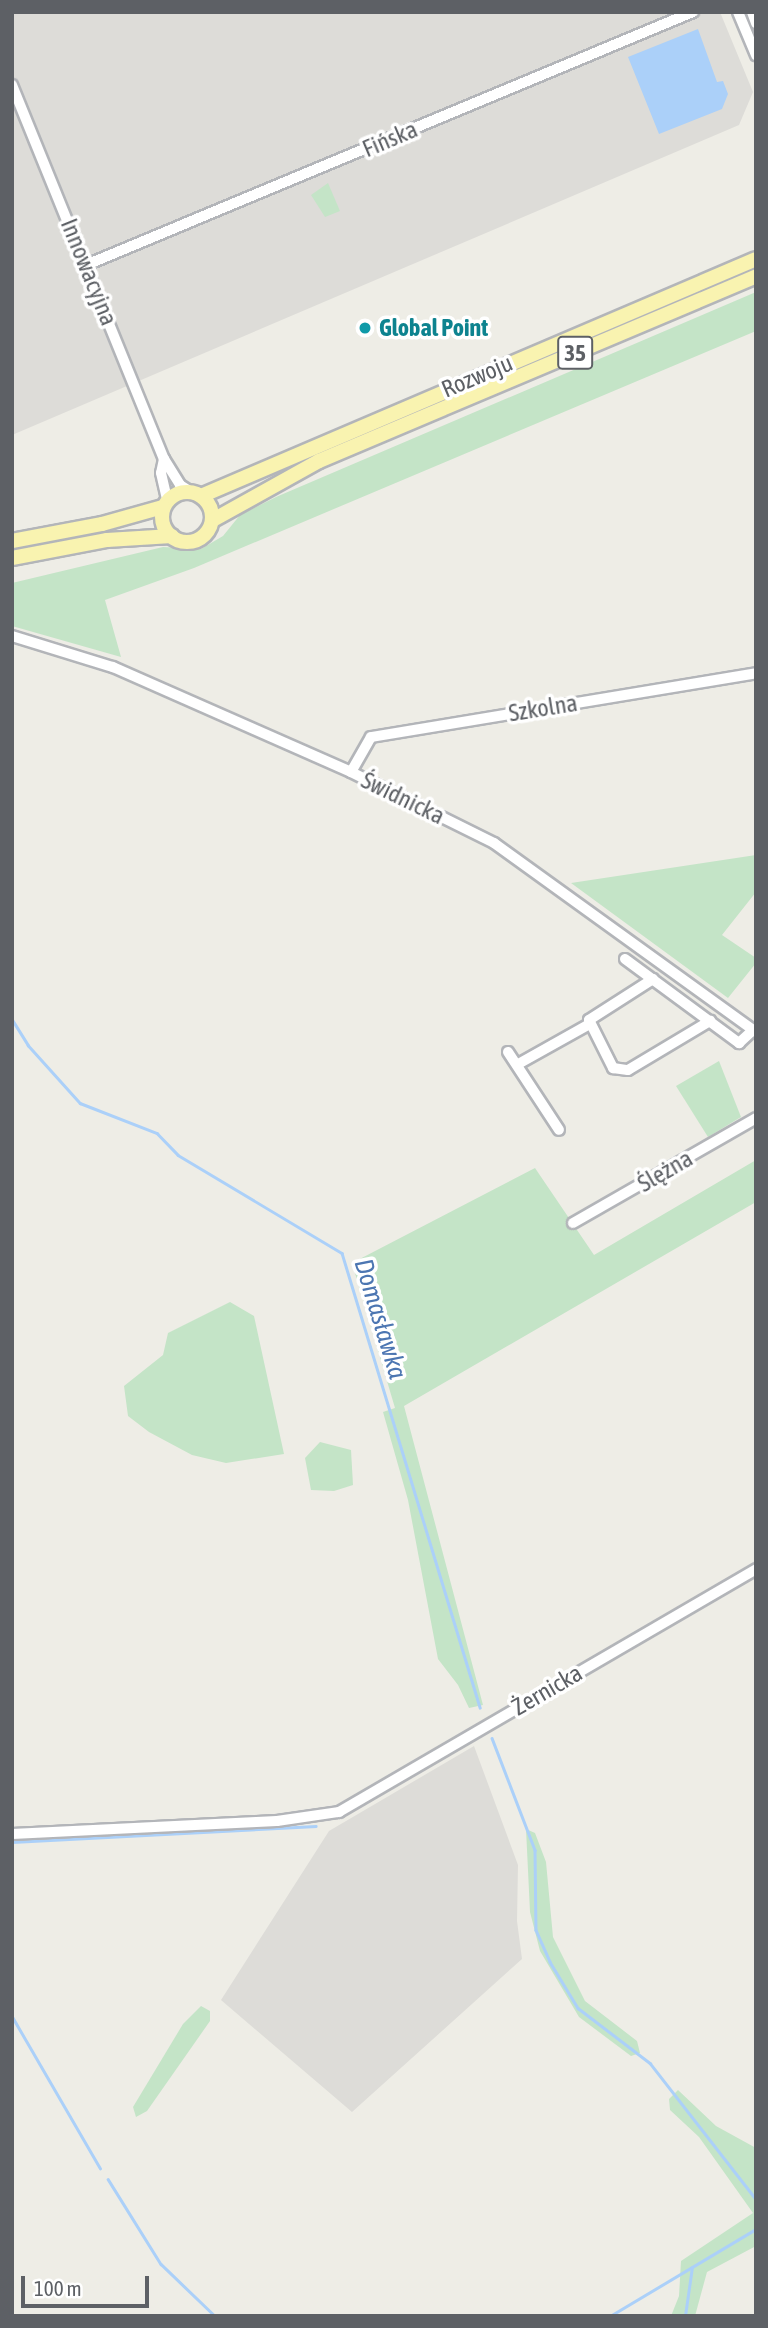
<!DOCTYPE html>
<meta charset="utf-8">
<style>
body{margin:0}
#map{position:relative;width:768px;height:2328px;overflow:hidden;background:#eeede6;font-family:"Asap Condensed",sans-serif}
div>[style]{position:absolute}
.industrial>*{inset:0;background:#dddcd8}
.green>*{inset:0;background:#c4e4c7}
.water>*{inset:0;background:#abd0f9}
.stream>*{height:2.5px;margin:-1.25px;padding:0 1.25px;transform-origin:1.25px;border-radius:1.25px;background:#abd0f9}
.roads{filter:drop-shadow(2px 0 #b3b5b9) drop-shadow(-2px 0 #b3b5b9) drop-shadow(0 2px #b3b5b9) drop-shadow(0 -2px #b3b5b9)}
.minor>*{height:10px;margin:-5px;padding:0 5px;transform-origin:5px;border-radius:5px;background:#fff}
.major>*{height:14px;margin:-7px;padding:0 7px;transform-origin:7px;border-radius:7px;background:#f9f3b0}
.major>.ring{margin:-7px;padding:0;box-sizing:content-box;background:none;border:14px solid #f9f3b0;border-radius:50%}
.dots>*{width:19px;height:19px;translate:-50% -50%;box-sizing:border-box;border:4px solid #fff;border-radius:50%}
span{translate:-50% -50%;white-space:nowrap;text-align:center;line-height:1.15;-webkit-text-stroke:7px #fff;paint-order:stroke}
.shield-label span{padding:2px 5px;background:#fff;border:2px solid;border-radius:5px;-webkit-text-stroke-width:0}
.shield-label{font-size:23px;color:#5d6065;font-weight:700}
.street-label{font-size:24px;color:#5d6065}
.culture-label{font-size:24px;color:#0d838f;font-weight:700}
.left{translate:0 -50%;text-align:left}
.water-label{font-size:26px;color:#4c76b2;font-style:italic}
.frame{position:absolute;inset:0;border:14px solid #5d6065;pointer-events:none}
.scale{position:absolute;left:21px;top:2276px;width:128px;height:32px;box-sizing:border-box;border:4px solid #5d6065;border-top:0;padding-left:9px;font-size:21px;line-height:24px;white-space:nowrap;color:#5d6065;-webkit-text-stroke:5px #fff;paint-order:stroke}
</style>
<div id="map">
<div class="industrial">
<div style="clip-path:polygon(12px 12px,720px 12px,753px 92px,739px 125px,12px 435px)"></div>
<div style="clip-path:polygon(474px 1746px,518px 1865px,517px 1921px,522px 1959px,352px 2112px,221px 2000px,329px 1831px)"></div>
</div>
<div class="green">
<div style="clip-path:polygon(328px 183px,340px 211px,325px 217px,311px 195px)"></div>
<div style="clip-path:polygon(756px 292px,756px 331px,194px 568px,105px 600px,121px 657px,12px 626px,12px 583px,163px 547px,201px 549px,223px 536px,240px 515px,276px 497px)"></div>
<div style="clip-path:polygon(756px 855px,756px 892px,722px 935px,756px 958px,756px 963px,728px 998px,571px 883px)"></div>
<div style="clip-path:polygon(719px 1061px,741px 1117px,708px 1137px,676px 1086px)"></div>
<div style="clip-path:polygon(756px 1160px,756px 1202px,404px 1406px,483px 1705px,469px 1708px,458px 1685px,438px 1659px,408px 1500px,383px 1412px,395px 1408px,352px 1263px,535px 1168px,594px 1255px)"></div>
<div style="clip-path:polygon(230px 1302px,254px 1316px,284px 1454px,226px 1463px,192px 1455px,149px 1432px,128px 1416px,124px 1386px,163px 1355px,168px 1333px)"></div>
<div style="clip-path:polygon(320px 1442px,351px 1450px,353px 1485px,334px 1491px,311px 1490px,305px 1458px)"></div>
<div style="clip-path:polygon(526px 1829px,535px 1833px,546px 1862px,553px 1937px,585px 2001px,637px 2041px,640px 2053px,631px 2056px,579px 2017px,540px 1951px,530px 1912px)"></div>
<div style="clip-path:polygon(201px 2006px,210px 2011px,210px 2021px,147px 2111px,136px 2117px,133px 2107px,183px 2024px)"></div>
<div style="clip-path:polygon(678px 2090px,716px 2126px,756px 2148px,756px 2246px,707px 2272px,695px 2316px,671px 2316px,679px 2296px,681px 2261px,753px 2213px,699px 2137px,670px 2110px,669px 2099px)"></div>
</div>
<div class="water">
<div style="clip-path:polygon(698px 29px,717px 82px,723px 81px,728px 94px,722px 109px,659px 134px,628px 57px)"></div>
</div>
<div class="stream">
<div style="left:12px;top:1019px;width:31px;rotate:58deg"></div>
<div style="left:28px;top:1045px;width:78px;rotate:48.1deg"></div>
<div style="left:80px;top:1103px;width:83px;rotate:21.3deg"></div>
<div style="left:157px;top:1133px;width:30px;rotate:46deg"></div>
<div style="left:178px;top:1155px;width:191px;rotate:30.9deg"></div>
<div style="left:342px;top:1253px;width:475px;rotate:73.1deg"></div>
<div style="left:492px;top:1738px;width:120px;rotate:69deg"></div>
<div style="left:535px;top:1850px;width:80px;rotate:89.3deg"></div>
<div style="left:536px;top:1930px;width:35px;rotate:66deg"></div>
<div style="left:550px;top:1962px;width:54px;rotate:58.7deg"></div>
<div style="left:578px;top:2008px;width:91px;rotate:37.4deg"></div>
<div style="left:650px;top:2063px;width:172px;rotate:52.1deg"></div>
<div style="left:12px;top:1842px;width:304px;rotate:-3deg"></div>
<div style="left:12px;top:2016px;width:176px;rotate:59.9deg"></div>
<div style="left:108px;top:2179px;width:100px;rotate:58.1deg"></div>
<div style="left:161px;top:2264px;width:75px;rotate:43.9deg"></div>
<div style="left:610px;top:2316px;width:170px;rotate:-30.8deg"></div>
<div style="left:685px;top:2316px;width:49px;rotate:-81.9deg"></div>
</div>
<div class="roads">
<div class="minor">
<div style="left:738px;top:12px;width:47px;rotate:67.3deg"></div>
<div style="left:752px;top:12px;width:12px;rotate:70deg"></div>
<div style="left:12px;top:85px;width:404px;rotate:67.9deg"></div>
<div style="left:164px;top:459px;width:31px;rotate:58deg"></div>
<div style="left:180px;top:485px;width:13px;rotate:32deg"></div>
<div style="left:86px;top:265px;width:658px;rotate:-22.63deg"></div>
<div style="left:164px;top:459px;width:14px;rotate:102deg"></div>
<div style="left:161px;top:473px;width:28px;rotate:77deg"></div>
<div style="left:12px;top:636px;width:106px;rotate:17.1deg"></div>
<div style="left:113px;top:667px;width:260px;rotate:23.8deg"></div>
<div style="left:351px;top:772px;width:160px;rotate:26.4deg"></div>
<div style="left:494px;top:843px;width:323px;rotate:35.8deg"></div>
<div style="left:351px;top:772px;width:40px;rotate:-60.3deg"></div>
<div style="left:371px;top:737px;width:390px;rotate:-9.4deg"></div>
<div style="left:625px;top:959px;width:142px;rotate:36.4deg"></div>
<div style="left:739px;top:1043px;width:19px;rotate:-43deg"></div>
<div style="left:653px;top:979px;width:76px;rotate:147.4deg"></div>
<div style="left:589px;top:1020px;width:54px;rotate:63.4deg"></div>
<div style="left:613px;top:1068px;width:15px;rotate:8deg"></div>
<div style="left:628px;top:1070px;width:96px;rotate:-30.9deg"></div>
<div style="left:508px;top:1052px;width:93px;rotate:56.8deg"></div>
<div style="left:520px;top:1063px;width:78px;rotate:-29.2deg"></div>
<div style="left:573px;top:1223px;width:211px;rotate:-29.8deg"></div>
<div style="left:12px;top:1834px;width:265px;rotate:-2.8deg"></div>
<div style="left:277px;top:1821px;width:63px;rotate:-8.3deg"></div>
<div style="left:339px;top:1812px;width:483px;rotate:-30.2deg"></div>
</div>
<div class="major">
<div class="ring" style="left:162px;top:492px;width:36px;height:36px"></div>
<div style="left:201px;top:496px;width:603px;rotate:-23.12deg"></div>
<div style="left:213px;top:520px;width:121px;rotate:-29.1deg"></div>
<div style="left:319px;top:461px;width:475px;rotate:-22.9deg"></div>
<div style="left:12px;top:541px;width:92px;rotate:-10.7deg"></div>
<div style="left:102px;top:524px;width:63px;rotate:-15.6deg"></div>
<div style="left:12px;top:558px;width:97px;rotate:-10.7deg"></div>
<div style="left:107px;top:540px;width:65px;rotate:-3.5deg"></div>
</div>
</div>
<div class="dots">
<div style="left:365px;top:328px;background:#0f9aa8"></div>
</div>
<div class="shield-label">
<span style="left:575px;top:353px">35</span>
</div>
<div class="street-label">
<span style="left:390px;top:139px;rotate:-23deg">Fińska</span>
<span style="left:89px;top:272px;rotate:68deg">Innowacyjna</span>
<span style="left:477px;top:376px;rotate:-23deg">Rozwoju</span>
<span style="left:543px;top:708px;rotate:-9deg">Szkolna</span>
<span style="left:403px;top:798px;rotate:26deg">Świdnicka</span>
<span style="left:665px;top:1171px;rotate:-30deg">Ślężna</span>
<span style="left:547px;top:1690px;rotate:-30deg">Żernicka</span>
</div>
<div class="culture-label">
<span class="left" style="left:379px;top:328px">Global Point</span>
</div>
<div class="water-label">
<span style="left:380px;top:1319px;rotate:73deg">Domasławka</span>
</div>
<div class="frame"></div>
<div class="scale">100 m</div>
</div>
